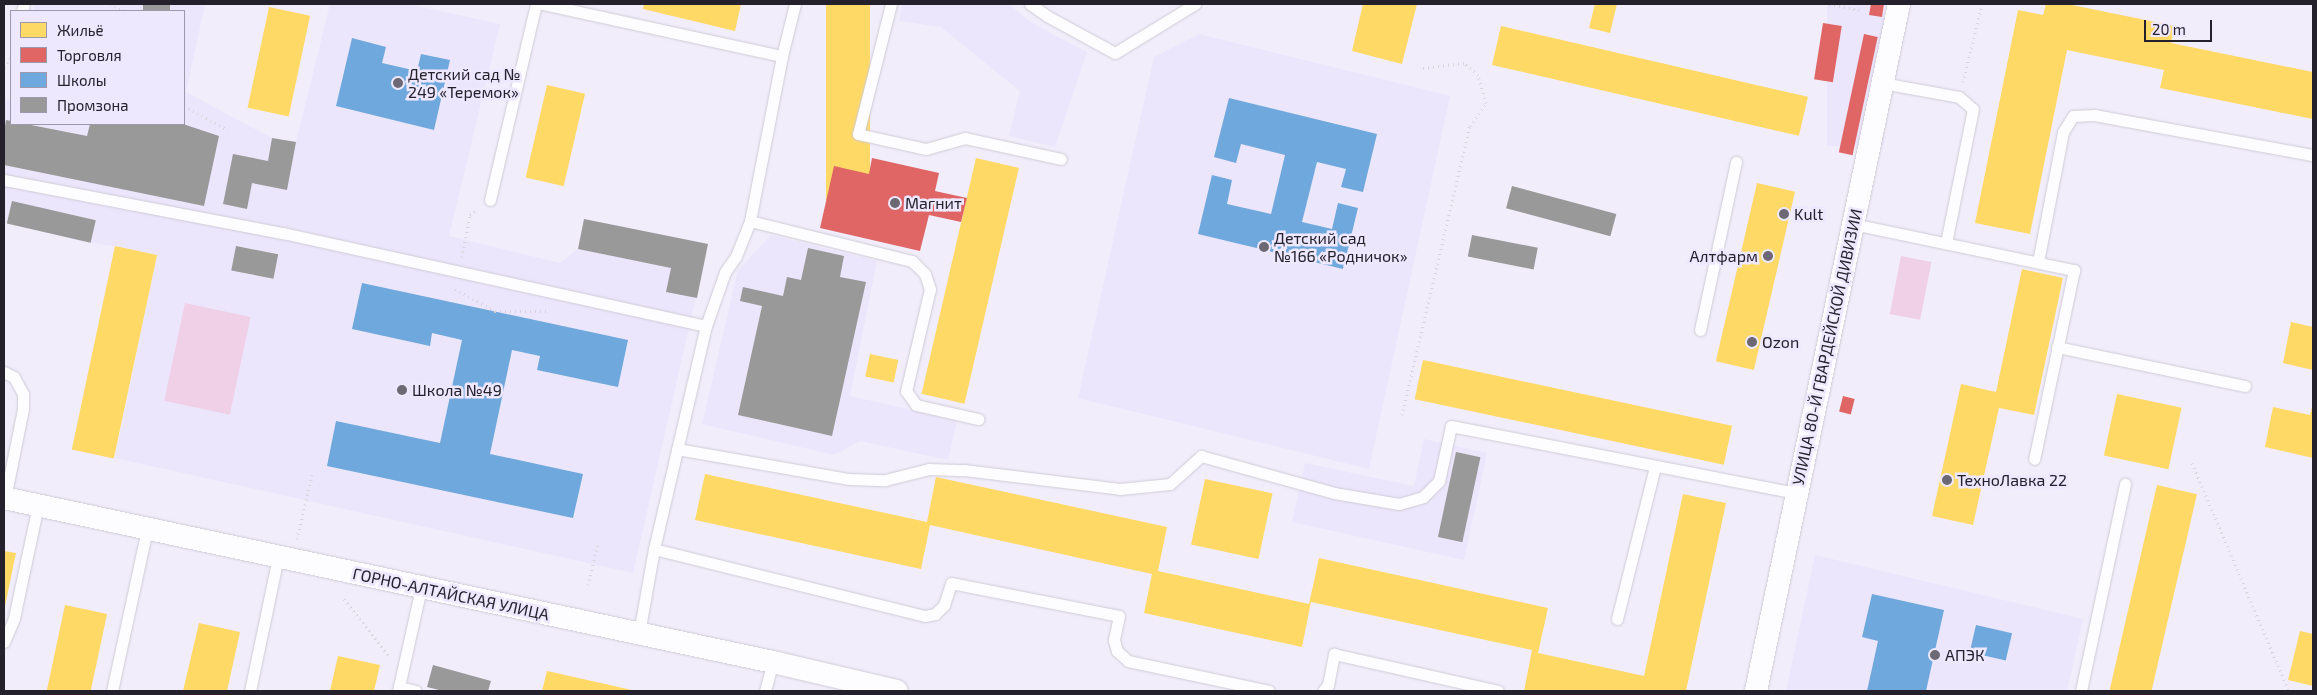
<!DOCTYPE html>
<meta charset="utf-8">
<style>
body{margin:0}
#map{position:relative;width:2317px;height:695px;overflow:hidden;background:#f1edfa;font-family:"Exo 2",sans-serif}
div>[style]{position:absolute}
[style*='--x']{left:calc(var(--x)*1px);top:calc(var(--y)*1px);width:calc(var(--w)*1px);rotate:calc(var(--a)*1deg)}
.built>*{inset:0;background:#ece6fc;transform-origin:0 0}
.green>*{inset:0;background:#efd0e6;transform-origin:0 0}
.homes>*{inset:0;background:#ffd966;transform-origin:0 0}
.shops>*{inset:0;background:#e06666;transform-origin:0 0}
.schools>*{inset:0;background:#6fa8dc;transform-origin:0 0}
.industry>*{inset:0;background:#999;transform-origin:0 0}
.path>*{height:3px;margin-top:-1.5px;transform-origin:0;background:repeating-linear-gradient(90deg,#d7d5da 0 1px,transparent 0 5px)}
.roads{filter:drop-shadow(0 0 1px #cecbd6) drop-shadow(0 0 1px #cecbd6)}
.lane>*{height:11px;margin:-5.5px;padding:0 5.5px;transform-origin:5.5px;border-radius:5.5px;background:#fdfcfe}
.street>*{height:22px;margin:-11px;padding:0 11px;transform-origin:11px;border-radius:11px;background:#fdfcfe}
.dots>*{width:14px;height:14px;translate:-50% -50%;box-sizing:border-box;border:2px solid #eee8ff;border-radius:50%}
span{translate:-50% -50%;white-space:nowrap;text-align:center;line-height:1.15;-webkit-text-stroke:5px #eee8ff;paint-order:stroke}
.poi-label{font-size:16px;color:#24212c}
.left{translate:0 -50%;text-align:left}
.right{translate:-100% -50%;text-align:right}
.street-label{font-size:16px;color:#24212c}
.frame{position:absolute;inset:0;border:5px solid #24212c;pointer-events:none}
.legend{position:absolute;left:10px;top:10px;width:175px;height:115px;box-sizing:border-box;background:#eee8ff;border:1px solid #9d98ab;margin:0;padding:6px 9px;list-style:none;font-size:15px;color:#24212c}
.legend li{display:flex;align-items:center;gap:10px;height:25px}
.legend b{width:25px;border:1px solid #9d98ab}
.scale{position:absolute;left:2144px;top:20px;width:68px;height:22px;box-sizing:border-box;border:2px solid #24212c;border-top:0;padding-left:6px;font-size:15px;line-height:18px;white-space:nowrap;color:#24212c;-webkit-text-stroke:4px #eee8ff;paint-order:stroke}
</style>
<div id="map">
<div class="built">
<div style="clip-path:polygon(evenodd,34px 4px,205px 4px,186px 92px,272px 138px,296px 142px,330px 4px,408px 4px,500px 24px,449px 236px,560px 263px,578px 249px,584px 219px,708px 244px,633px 573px,115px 458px,157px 255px,115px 246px,90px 243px,4px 222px,4px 99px,11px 101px,11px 124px,184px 124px,184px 11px,33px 11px,34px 4px,236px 246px,278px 254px,273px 279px,232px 271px,236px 246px)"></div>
<div style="clip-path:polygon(903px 4px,1009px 4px,1032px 23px,1087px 52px,1055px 147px,1009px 136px,1020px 91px,941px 27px,899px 21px)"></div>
<div style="left:1827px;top:4px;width:57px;height:142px"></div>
<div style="clip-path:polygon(1199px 34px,1450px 96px,1369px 469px,1078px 398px,1154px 57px)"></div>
<div style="clip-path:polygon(771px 235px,877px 261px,850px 396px,957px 420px,948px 460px,860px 441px,834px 455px,702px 424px,738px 270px)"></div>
<div style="clip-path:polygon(1424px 439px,1487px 453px,1464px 560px,1292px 522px,1305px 463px,1414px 486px)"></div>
<div style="clip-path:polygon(1815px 555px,2083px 619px,2067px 691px,1786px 691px)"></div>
</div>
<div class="green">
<div style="left:1901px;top:256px;width:31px;height:59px;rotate:11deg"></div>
<div style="left:185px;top:303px;width:67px;height:100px;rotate:12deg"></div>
</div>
<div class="homes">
<div style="clip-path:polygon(644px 4px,741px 4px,735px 31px,643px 9px)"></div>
<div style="left:826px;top:4px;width:44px;height:200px"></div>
<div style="clip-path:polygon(1363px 4px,1417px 4px,1402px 64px,1352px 51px)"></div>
<div style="clip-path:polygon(1595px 4px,1617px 4px,1610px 33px,1589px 28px)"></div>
<div style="clip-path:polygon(2046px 4px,2067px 4px,2175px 26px,2171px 43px,2313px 72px,2313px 119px,2160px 88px,2164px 70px,2067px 50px,2030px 234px,1975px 223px,2018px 10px,2043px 15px)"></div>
<div style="left:269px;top:7px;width:42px;height:103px;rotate:12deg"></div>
<div style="left:1501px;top:26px;width:315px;height:40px;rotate:13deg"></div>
<div style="left:547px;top:85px;width:39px;height:95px;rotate:13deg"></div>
<div style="left:976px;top:158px;width:44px;height:242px;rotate:13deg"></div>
<div style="left:1757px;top:183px;width:39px;height:183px;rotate:13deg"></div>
<div style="left:115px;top:246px;width:43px;height:208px;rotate:12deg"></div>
<div style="clip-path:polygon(2022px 269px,2063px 278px,2034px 415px,1999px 408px,1973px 525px,1932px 516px,1961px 384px,1996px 392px)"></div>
<div style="clip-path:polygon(2291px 322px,2313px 327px,2313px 370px,2283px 363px)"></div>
<div style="left:870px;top:354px;width:29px;height:23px;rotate:12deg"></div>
<div style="left:1423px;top:360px;width:316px;height:40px;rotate:12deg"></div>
<div style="left:2117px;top:394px;width:66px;height:63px;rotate:12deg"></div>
<div style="clip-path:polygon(2313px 403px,2313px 458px,2265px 447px,2273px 407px,2310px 415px)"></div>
<div style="clip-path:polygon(705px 474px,927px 522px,936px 477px,1167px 527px,1158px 571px,1309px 604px,1319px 558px,1548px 608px,1538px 653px,1644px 676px,1683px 494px,1726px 503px,1686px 691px,1524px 691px,1532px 650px,1311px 602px,1302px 647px,1144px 613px,1152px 574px,930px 525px,921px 569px,695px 520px)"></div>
<div style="left:1205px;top:479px;width:69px;height:67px;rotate:12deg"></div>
<div style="left:2157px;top:485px;width:41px;height:211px;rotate:13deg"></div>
<div style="clip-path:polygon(4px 551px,16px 553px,5px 606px,4px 606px)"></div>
<div style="left:65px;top:605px;width:43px;height:88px;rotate:12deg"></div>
<div style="clip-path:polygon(199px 623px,240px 632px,227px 691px,183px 691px)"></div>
<div style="clip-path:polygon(2300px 631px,2313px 634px,2313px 686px,2288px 680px)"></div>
<div style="clip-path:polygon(338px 656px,380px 665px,374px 691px,330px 691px)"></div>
<div style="clip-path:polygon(547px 671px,632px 690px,632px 691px,542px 691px)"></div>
</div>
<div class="shops">
<div style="clip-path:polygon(1871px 4px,1884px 4px,1882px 17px,1869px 15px)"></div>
<div style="left:1823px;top:23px;width:19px;height:57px;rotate:9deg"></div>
<div style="left:1864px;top:34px;width:14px;height:121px;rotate:12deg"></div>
<div style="clip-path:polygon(872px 158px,939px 173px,935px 191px,967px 198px,961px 222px,929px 215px,920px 251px,820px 228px,834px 166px,869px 174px)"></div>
<div style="left:1843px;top:396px;width:12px;height:16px;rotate:14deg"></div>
</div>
<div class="schools">
<div style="clip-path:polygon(352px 38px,386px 47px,382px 63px,417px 71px,421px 54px,450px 60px,434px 130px,336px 106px)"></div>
<div style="clip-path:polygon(1229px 98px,1377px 134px,1363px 192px,1341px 187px,1346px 169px,1317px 162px,1302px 222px,1332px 229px,1338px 203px,1358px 208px,1343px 269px,1198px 234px,1212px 175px,1232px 180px,1227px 204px,1271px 214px,1285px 155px,1241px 144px,1236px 163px,1214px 157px)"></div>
<div style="clip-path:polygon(362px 283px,628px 340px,618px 387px,537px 370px,540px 356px,512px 350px,490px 454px,583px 474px,573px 518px,327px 466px,336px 421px,440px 443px,462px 340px,432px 333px,430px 346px,352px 329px)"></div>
<div style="clip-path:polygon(1872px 594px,1944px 610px,1926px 691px,1867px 691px,1878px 641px,1862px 637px)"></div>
<div style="left:1976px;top:625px;width:37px;height:28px;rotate:13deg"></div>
</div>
<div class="industry">
<div style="left:143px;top:4px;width:27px;height:7px"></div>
<div style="clip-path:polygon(6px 120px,11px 121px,11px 124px,26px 124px,87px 136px,90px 124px,183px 124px,219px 136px,204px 206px,4px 165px,4px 132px)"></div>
<div style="clip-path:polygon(272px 138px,296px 142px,287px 190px,252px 183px,247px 209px,223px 204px,233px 154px,268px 161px)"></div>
<div style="left:1512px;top:186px;width:108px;height:23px;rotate:15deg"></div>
<div style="left:12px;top:201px;width:86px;height:23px;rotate:13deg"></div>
<div style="clip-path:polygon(584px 219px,708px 244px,697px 298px,666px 292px,671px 268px,578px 249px)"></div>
<div style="left:1472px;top:235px;width:67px;height:22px;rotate:11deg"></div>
<div style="left:236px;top:246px;width:43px;height:25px;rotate:11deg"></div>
<div style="clip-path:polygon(808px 248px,844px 256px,840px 277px,866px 282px,832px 436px,738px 415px,762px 306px,740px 301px,743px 287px,783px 296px,787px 277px,801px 280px)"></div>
<div style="left:1456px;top:452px;width:25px;height:87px;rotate:12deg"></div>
<div style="clip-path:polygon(433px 665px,491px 681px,488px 691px,443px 691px,427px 687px)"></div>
</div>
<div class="path">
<div style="--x:110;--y:4;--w:17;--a:25"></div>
<div style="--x:1829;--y:4;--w:33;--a:11"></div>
<div style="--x:4;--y:67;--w:12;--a:-55"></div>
<div style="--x:1963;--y:82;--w:80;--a:-76.3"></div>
<div style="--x:184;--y:106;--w:50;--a:28.6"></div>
<div style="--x:462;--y:257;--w:43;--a:-79.2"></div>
<div style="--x:470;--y:215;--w:9;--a:-36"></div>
<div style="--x:455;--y:289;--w:46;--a:28.8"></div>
<div style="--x:495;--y:311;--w:55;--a:0"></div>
<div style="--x:1402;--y:415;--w:297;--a:-76.8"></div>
<div style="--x:1470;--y:126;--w:28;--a:-55"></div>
<div style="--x:1486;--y:103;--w:29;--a:-106"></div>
<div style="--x:1478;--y:75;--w:18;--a:-139"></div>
<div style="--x:1464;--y:63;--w:42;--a:173.2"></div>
<div style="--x:2192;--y:463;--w:248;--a:67"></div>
<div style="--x:297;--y:539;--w:70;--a:-76.8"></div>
<div style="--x:588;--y:585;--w:42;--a:-76.3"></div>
<div style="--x:344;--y:599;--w:73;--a:51.7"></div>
</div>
<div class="roads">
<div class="lane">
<div style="--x:543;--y:4;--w:245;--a:12.3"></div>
<div style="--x:891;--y:4;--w:134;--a:104.2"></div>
<div style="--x:858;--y:134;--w:70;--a:12.4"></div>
<div style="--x:926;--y:149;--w:41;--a:-15.8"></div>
<div style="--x:965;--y:138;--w:98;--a:12.3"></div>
<div style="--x:1030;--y:4;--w:21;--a:35"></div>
<div style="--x:1047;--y:16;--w:77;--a:28.6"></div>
<div style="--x:1115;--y:53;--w:94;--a:-31.5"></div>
<div style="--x:22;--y:11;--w:7;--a:-74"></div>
<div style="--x:1882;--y:83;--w:78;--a:10.3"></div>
<div style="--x:1959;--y:97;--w:18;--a:41"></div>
<div style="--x:1973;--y:109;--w:137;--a:101.4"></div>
<div style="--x:4;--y:180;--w:284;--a:10.8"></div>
<div style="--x:283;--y:233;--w:433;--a:12.4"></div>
<div style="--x:490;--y:200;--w:201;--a:-76.8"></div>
<div style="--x:750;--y:221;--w:167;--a:13.9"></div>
<div style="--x:912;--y:261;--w:18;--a:45"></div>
<div style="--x:925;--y:274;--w:16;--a:72"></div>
<div style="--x:930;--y:289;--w:105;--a:103.2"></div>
<div style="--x:906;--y:391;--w:17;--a:54"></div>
<div style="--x:916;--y:405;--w:64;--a:12.7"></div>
<div style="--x:1853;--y:224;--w:226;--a:11.8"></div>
<div style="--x:2074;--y:270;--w:193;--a:101.9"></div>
<div style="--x:2038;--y:262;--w:132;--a:-79.1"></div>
<div style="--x:2063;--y:132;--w:19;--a:-58"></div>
<div style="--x:2073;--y:116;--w:21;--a:-3"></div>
<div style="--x:2094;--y:115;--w:223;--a:10.4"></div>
<div style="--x:1700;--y:330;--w:172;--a:-77.9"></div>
<div style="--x:2057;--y:347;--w:192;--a:11.7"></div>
<div style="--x:4;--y:372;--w:11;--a:27"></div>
<div style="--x:14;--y:377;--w:19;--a:62"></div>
<div style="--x:23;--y:394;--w:15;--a:90"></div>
<div style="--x:23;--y:409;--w:91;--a:101.4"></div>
<div style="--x:677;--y:449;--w:175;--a:9.9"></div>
<div style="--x:849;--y:479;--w:36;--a:2"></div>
<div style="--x:885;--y:480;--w:45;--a:-14"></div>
<div style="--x:929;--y:469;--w:35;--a:2"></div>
<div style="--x:964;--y:470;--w:157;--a:6.9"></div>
<div style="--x:1120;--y:489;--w:50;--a:-5.7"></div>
<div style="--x:1170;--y:484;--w:42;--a:-42.1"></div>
<div style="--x:1201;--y:456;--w:138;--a:15.5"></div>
<div style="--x:1334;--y:493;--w:66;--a:9.6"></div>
<div style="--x:1399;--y:504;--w:25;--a:-16"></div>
<div style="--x:1423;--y:497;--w:23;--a:-45"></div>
<div style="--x:1439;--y:481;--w:56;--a:-77.7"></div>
<div style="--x:1451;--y:426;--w:352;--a:11"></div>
<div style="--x:654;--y:549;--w:279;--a:13.9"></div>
<div style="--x:925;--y:616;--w:10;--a:-11"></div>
<div style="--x:935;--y:614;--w:13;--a:-45"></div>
<div style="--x:944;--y:605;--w:23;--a:-72"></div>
<div style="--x:951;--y:583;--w:171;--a:11.1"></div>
<div style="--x:1119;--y:616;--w:25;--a:102"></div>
<div style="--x:1114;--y:640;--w:11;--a:75"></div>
<div style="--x:1117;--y:651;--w:15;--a:42"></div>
<div style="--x:1128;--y:661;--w:144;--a:12"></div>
<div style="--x:1617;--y:619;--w:157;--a:-76"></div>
<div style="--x:639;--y:633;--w:85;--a:-79.9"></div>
<div style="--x:654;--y:549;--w:229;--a:-76.9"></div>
<div style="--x:706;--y:326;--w:57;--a:-70.6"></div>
<div style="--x:725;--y:272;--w:19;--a:-55"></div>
<div style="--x:736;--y:256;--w:38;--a:-68"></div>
<div style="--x:750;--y:221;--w:168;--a:-79"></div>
<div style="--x:782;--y:56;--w:54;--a:-76"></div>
<div style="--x:4;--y:642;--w:26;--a:-67"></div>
<div style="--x:14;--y:618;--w:116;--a:-78"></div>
<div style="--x:399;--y:687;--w:17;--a:13"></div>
<div style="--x:112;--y:691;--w:166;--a:-77.8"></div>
<div style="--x:250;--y:691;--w:137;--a:-78.2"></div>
<div style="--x:398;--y:691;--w:106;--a:-77.4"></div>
<div style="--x:765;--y:691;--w:30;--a:-75"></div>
<div style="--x:1323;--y:691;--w:8;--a:-50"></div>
<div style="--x:1328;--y:685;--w:32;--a:-79"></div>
<div style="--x:1334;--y:654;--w:168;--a:12.7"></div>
<div style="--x:2081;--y:691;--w:212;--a:-78"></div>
</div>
<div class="street">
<div style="--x:4;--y:498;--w:786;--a:12.04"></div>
<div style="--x:773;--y:662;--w:127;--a:13.2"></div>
<div style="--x:1756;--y:691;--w:702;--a:-78.24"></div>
</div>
</div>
<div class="dots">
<div style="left:398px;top:83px;background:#6c6874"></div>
<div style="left:895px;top:203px;background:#6c6874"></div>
<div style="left:1784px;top:214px;background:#6c6874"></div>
<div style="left:1264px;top:247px;background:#6c6874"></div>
<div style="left:1768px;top:256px;background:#6c6874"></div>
<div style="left:1752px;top:342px;background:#6c6874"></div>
<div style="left:402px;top:390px;background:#6c6874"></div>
<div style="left:1947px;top:480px;background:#6c6874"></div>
<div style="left:1935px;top:655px;background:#6c6874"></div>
</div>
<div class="poi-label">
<span class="left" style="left:408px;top:83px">Детский сад №<br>249 «Теремок»</span>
<span class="left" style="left:905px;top:203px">Магнит</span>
<span class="left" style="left:1794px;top:214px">Kult</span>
<span class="left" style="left:1274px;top:247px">Детский сад<br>№166 «Родничок»</span>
<span class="right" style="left:1758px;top:256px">Алтфарм</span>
<span class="left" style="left:1762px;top:342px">Ozon</span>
<span class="left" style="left:412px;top:390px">Школа №49</span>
<span class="left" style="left:1957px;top:480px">ТехноЛавка 22</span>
<span class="left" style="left:1945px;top:655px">АПЭК</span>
</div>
<div class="street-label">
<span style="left:1827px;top:347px;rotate:-78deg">УЛИЦА 80-Й ГВАРДЕЙСКОЙ ДИВИЗИИ</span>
<span style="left:451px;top:594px;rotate:12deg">ГОРНО-АЛТАЙСКАЯ УЛИЦА</span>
</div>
<div class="frame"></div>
<ul class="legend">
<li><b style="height:14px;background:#ffd966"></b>Жильё</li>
<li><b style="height:14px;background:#e06666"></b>Торговля</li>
<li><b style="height:14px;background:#6fa8dc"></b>Школы</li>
<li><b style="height:14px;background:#999"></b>Промзона</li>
</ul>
<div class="scale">20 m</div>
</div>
